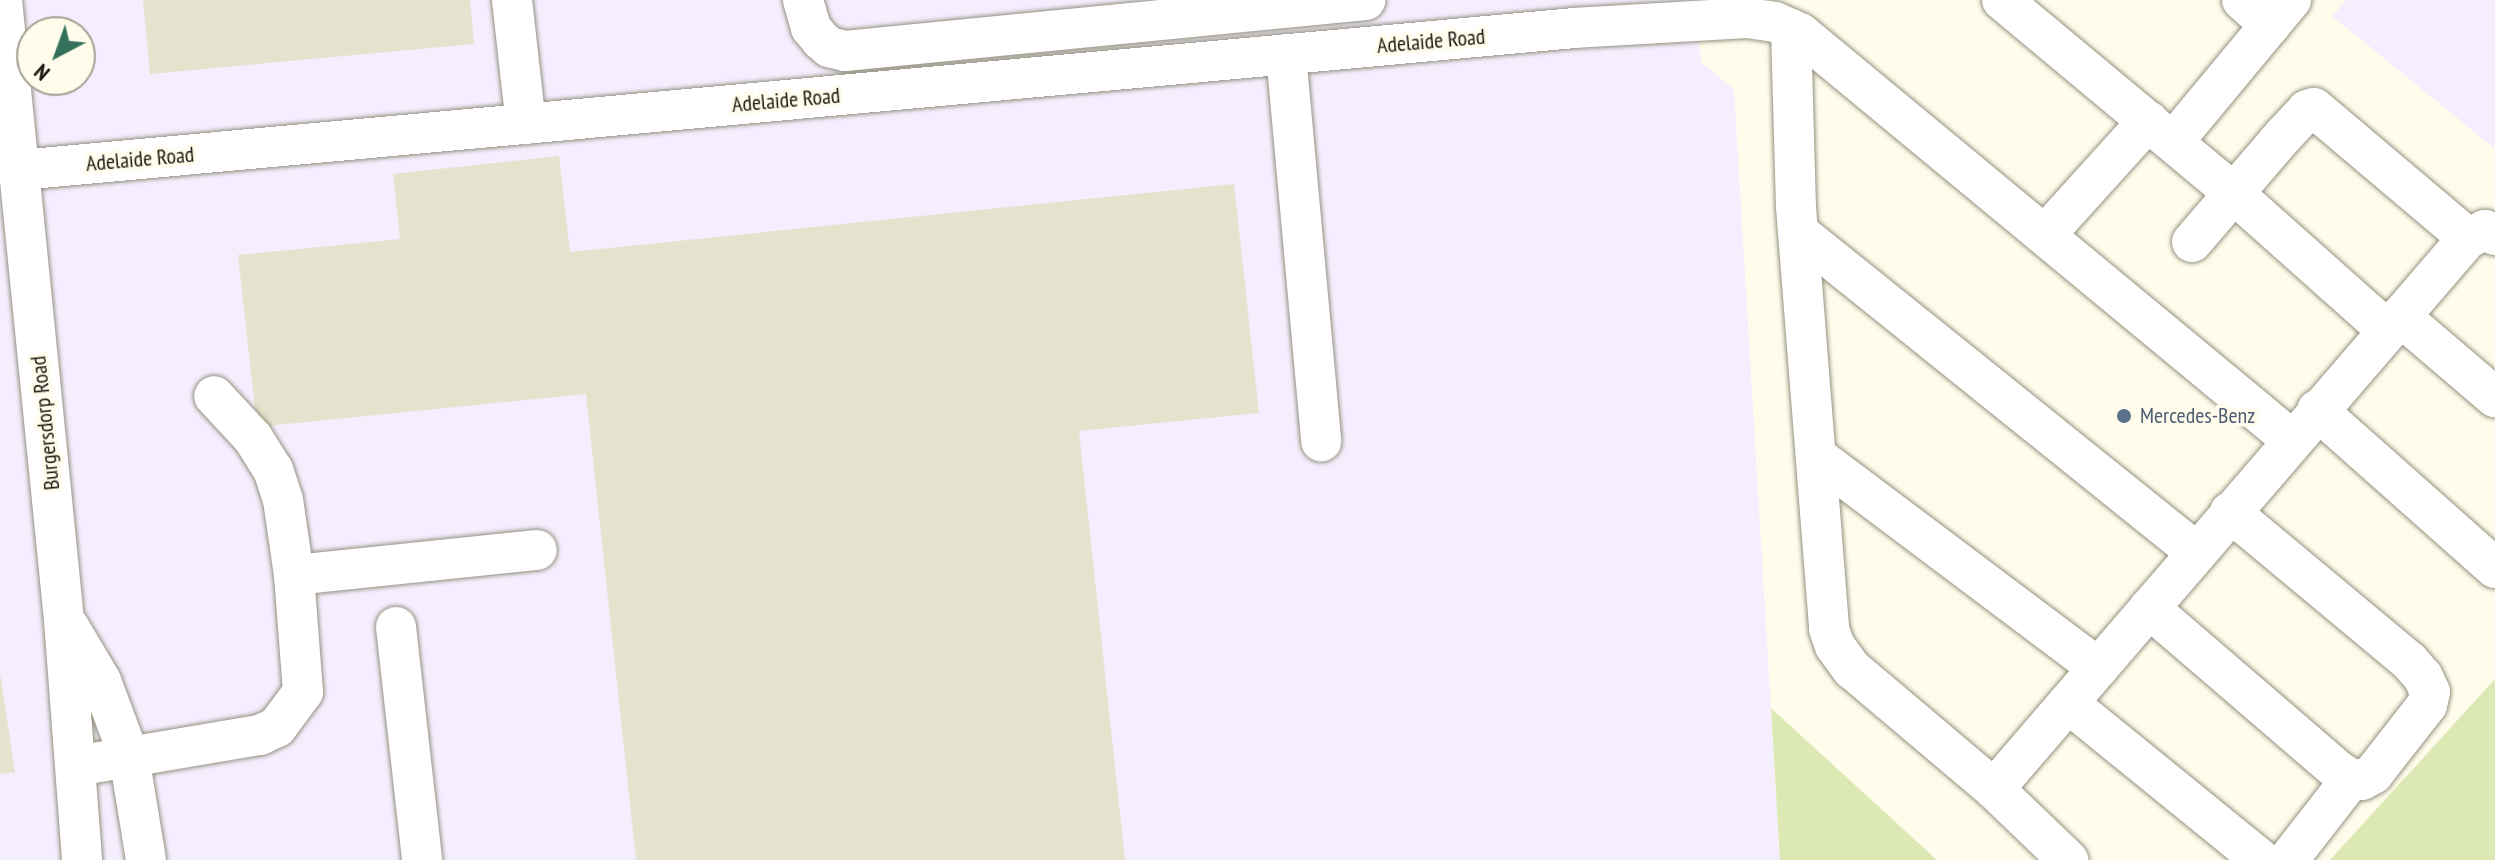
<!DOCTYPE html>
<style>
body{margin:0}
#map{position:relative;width:2495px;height:860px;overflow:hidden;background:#fffcec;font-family:"PT Sans Narrow",sans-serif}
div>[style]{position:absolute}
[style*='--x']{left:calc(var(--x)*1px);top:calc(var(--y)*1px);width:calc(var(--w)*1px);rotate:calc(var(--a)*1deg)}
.commercial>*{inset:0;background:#f5eeff}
.green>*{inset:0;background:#dde9b5}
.building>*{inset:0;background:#e5e2ce}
.roads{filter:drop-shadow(0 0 2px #95917f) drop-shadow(0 0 2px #95917f)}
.minor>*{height:40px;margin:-20px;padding:0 20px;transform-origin:20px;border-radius:20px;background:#fff}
.dots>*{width:22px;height:22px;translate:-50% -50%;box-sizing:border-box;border:4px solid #fffcec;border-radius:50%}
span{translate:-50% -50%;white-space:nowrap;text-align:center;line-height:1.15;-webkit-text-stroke:7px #fffcec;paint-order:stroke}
.street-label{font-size:22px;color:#1b1912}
.service-label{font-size:22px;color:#4e5e75}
.left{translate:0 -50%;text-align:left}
.north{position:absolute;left:16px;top:16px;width:80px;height:80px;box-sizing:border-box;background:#fffcec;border:2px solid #a4a195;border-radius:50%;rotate:221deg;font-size:22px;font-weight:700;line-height:32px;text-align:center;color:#1b1912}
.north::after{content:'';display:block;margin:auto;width:28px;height:36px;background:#34715d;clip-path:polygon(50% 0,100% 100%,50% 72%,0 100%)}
</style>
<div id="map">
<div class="commercial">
<div style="clip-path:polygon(evenodd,0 0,1694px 0,1701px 62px,1734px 90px,1780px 860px,0 860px,0 0,32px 32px,80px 32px,80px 80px,32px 80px,32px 32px)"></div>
<div style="clip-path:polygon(2346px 0,2495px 0,2495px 149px,2332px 16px)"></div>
</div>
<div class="green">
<div style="clip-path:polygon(2495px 679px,2495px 860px,2330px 860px)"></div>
<div style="clip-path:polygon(1771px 708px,1937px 860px,1780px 860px)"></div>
</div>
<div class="building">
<div style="clip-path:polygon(143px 0,470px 0,474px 44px,150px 74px)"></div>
<div style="clip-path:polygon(559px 156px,570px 252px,1234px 184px,1259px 413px,1079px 431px,1125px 860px,636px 860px,586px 394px,257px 427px,238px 255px,400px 239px,393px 174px)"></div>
<div style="clip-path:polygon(0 673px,15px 772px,0 774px)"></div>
</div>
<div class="roads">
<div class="minor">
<div style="--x:2;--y:0;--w:623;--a:84.29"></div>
<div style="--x:64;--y:620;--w:241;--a:85.7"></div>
<div style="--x:512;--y:0;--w:125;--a:83.6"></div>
<div style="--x:803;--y:0;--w:29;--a:74"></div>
<div style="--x:811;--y:28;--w:16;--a:50"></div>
<div style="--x:821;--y:40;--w:11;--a:41"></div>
<div style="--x:829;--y:47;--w:16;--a:14"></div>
<div style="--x:845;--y:51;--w:523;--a:-5.59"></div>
<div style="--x:2002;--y:0;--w:286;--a:39.8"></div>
<div style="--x:2222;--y:183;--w:222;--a:41.7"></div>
<div style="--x:2242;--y:0;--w:38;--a:42"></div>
<div style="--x:1791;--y:29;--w:178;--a:88.4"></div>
<div style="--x:1796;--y:207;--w:423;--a:85.5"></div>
<div style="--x:1829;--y:629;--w:18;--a:71"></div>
<div style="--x:1835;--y:646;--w:29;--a:54"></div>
<div style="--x:1852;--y:669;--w:186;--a:40.2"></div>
<div style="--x:1994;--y:789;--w:103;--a:43.8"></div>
<div style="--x:1286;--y:54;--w:389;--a:84.8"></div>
<div style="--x:2173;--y:142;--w:185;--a:-50.3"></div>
<div style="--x:0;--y:162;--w:22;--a:22"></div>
<div style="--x:20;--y:170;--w:1559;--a:-5.22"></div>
<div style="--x:1573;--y:28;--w:174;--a:-3.3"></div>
<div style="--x:1747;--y:18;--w:28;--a:8"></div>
<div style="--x:1775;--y:22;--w:27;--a:24"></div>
<div style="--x:1800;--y:33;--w:639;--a:39.6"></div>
<div style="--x:1798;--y:232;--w:511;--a:38.8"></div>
<div style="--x:2045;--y:235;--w:154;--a:-47.9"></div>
<div style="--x:2192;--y:242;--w:140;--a:-49.4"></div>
<div style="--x:2283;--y:136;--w:35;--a:-47"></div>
<div style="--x:2307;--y:110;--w:7;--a:-16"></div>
<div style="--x:2314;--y:108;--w:202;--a:40.2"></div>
<div style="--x:2400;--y:316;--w:125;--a:40.5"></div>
<div style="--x:2317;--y:410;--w:238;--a:41.6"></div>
<div style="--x:1816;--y:456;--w:353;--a:36.9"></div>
<div style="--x:294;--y:575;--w:244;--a:-5.9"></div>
<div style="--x:2149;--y:608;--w:252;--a:40.7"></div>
<div style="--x:2340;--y:772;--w:13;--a:32"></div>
<div style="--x:2351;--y:779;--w:11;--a:5"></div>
<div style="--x:2362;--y:780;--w:13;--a:-29"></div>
<div style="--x:2373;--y:774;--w:88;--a:-52"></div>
<div style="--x:2427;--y:705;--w:13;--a:-77"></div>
<div style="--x:2430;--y:692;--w:17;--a:-115"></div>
<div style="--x:2423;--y:677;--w:21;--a:-131"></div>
<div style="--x:2409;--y:661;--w:233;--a:-140.2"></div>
<div style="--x:69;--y:627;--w:63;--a:59.3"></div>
<div style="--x:101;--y:681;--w:80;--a:69.5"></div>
<div style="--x:129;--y:756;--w:105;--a:80.7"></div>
<div style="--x:396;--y:627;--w:234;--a:83.6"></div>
<div style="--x:2068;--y:703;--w:249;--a:39.1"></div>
<div style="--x:76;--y:766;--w:187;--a:-9.6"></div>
<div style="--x:260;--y:735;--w:19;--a:-25"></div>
<div style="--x:277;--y:727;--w:44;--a:-53.4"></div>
<div style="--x:303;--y:692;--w:117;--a:-94.4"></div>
<div style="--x:294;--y:575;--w:76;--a:-98.3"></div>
<div style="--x:283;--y:500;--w:32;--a:-108"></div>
<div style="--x:273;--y:470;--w:38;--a:-122"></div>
<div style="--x:253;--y:438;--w:57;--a:-132.9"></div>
<div style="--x:1994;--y:789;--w:727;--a:-49.3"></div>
<div style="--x:2468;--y:238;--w:19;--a:-25"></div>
<div style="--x:2485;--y:230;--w:11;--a:27"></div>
<div style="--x:2288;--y:860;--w:103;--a:-52.1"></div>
</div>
</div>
<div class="dots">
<div style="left:2124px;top:416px;background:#5c6f8a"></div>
</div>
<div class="street-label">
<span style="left:1431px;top:41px;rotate:-5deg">Adelaide Road</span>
<span style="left:786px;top:100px;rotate:-5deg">Adelaide Road</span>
<span style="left:140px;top:159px;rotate:-5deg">Adelaide Road</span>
<span style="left:45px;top:423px;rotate:-96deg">Burgersdorp Road</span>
</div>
<div class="service-label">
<span class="left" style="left:2140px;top:416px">Mercedes-Benz</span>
</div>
<div class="north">N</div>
</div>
